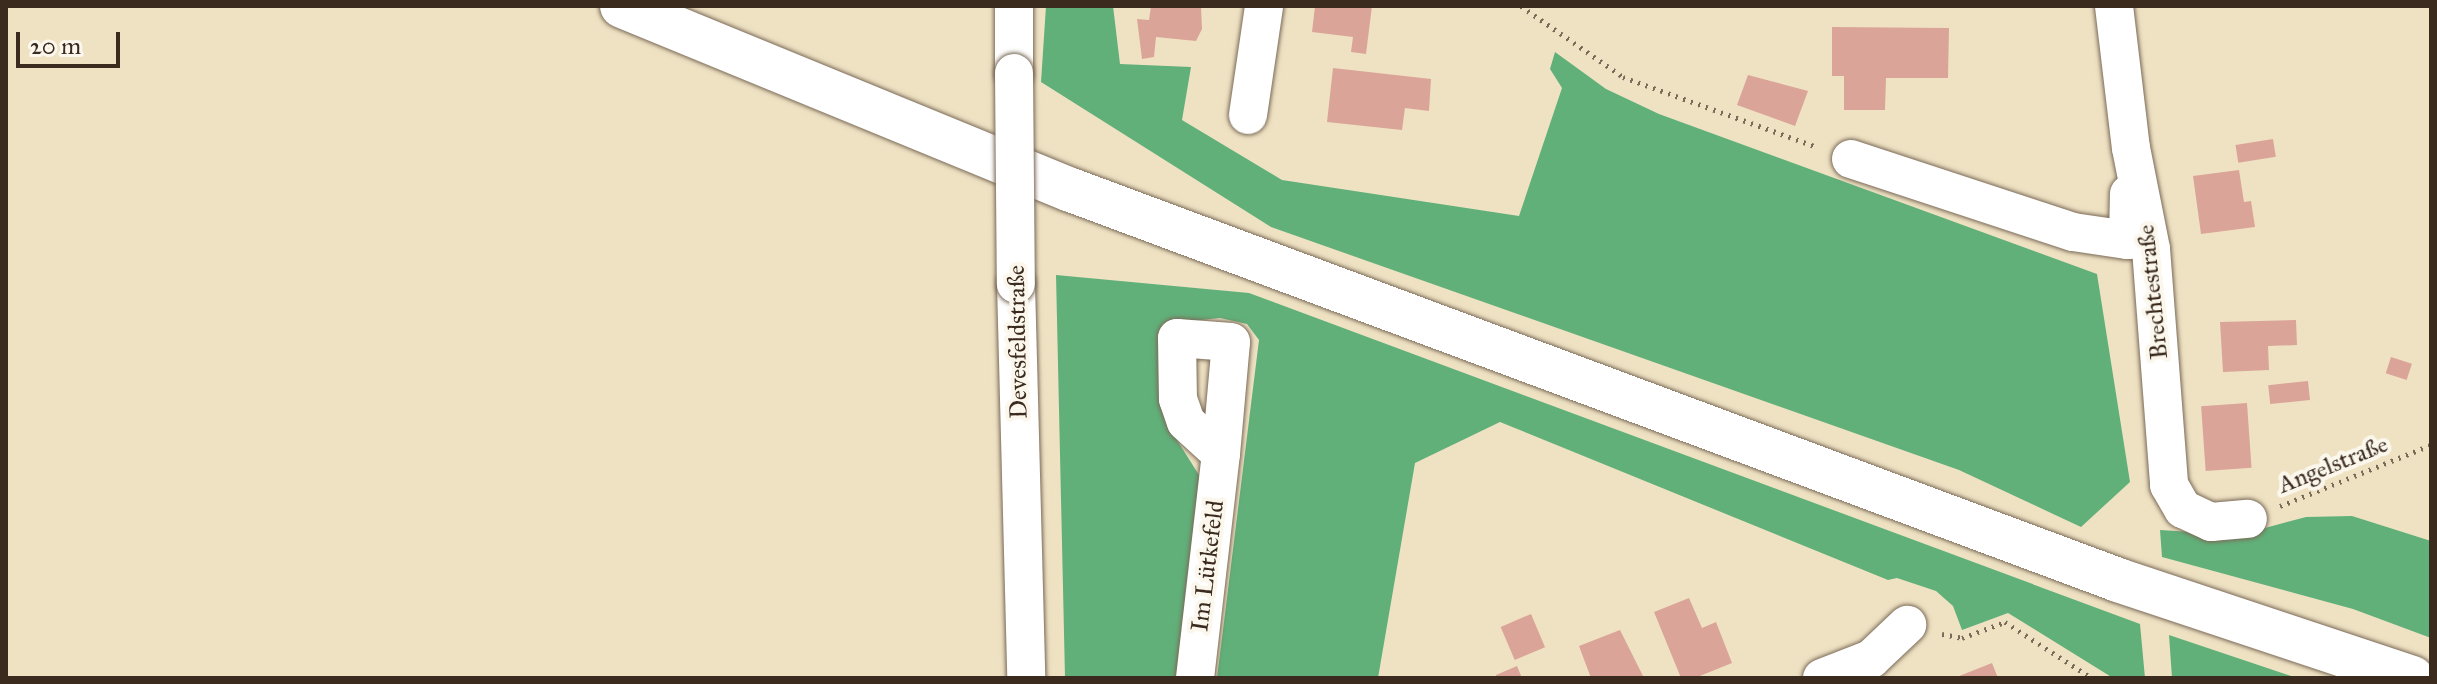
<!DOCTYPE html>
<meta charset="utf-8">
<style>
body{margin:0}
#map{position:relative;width:2437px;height:684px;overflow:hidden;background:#efe2c3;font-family:"IM FELL Great Primer",serif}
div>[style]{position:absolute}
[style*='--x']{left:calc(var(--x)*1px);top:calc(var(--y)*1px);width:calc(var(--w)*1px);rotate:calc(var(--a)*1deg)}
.forest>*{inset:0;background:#61b07a}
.building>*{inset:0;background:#dba498;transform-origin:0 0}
.path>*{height:5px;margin-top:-2.5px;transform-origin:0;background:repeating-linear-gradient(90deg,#7a6a58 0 2px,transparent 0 8px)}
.roads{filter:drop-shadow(0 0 2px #7a6a58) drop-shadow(0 0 2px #7a6a58)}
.minor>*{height:38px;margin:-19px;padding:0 19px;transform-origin:19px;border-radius:19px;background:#fff}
.highway>*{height:44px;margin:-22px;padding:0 22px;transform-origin:22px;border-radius:22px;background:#fff}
.bridges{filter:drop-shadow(0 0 2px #7a6a58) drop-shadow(0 0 2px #7a6a58)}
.minor-bridge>*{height:38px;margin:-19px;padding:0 19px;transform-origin:19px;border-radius:19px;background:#fff}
span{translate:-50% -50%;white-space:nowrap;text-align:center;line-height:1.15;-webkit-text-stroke:8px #fbf7ec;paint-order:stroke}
.street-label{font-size:24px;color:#3b2a1e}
.frame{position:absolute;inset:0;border:8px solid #3b2a1e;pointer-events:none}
.scale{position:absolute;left:16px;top:32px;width:104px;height:36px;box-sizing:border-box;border:4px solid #3b2a1e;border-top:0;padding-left:10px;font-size:24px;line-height:28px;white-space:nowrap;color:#3b2a1e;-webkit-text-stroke:6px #fbf7ec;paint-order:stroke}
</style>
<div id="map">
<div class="forest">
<div style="clip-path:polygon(1046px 6px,1113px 6px,1120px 64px,1191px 67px,1182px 120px,1282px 180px,1519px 216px,1562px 88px,1550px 69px,1555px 52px,1606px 89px,1659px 114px,2097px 274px,2130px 482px,2081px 527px,1959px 470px,1271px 227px,1041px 82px)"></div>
<div style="clip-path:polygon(1056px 275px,1249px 293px,2140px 624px,2145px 678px,2113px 678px,2008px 613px,1962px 630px,1953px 606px,1936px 591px,1897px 578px,1888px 580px,1500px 422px,1415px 463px,1378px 678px,1217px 678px,1259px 340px,1247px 324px,1220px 318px,1163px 324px,1159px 393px,1170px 429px,1204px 483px,1177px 678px,1065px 678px)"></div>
<div style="clip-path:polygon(2352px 516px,2431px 541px,2431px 638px,2353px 609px,2162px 557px,2160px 530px,2239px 535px,2306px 517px)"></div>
<div style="clip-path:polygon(2169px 635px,2297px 678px,2172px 678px)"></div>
</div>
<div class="building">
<div style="clip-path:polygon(1151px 6px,1201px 6px,1202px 29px,1196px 41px,1156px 37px,1154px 57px,1142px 59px,1137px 19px,1149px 20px)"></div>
<div style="clip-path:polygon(1315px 6px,1372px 6px,1366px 54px,1351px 52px,1353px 37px,1312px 32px)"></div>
<div style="clip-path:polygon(1832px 27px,1949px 28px,1948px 78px,1886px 78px,1885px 110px,1844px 110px,1844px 76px,1832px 76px)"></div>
<div style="clip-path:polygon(1333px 68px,1431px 79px,1429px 111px,1405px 108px,1402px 130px,1327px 122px)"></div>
<div style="clip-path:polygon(1748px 75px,1808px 91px,1795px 126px,1737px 105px)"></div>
<div style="left:2273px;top:139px;width:18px;height:38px;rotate:81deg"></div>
<div style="clip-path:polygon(2239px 170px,2244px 202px,2251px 201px,2255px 227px,2201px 234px,2193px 176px)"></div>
<div style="clip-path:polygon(2296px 320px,2297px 345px,2268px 346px,2269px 370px,2223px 372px,2220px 322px)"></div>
<div style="left:2391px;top:357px;width:22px;height:17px;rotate:18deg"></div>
<div style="left:2308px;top:381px;width:19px;height:40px;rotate:84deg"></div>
<div style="left:2247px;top:403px;width:65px;height:46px;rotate:86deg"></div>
<div style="clip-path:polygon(1689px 598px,1702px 628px,1716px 622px,1732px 663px,1695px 678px,1681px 678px,1654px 612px)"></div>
<div style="left:1531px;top:614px;width:36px;height:33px;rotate:67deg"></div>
<div style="clip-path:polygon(1620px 630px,1644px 678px,1591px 678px,1579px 646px)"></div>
<div style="clip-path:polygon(1992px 663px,1998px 678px,1954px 678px)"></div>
<div style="clip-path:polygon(1517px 666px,1522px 678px,1497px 678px,1496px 675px)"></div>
</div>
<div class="path">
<div style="--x:1521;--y:6;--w:124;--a:34.8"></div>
<div style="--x:1623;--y:77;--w:206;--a:19.8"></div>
<div style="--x:2280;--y:506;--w:163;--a:-22"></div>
<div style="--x:1942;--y:634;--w:20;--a:11"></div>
<div style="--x:1962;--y:638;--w:46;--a:-20.4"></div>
<div style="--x:2005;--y:622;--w:103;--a:32.8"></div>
</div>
<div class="roads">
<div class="minor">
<div style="--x:1014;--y:6;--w:67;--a:90"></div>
<div style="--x:2114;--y:6;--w:143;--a:83.2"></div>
<div style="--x:2131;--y:148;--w:103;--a:78.8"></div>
<div style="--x:2151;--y:249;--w:237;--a:85.6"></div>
<div style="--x:2169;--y:485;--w:28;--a:60"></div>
<div style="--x:2183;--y:509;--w:31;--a:25"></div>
<div style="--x:2211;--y:522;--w:37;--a:-5"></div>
<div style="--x:1248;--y:115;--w:110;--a:-81.6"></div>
<div style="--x:1851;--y:159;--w:234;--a:18.2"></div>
<div style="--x:2073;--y:232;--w:56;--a:8.3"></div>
<div style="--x:2128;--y:240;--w:46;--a:-88.8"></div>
<div style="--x:1016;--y:284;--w:394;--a:88.5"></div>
<div style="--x:1195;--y:678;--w:226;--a:-83.4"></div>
<div style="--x:1221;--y:454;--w:112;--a:-84.9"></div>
<div style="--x:1231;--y:342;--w:54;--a:-175.8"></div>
<div style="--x:1177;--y:338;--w:61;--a:89.1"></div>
<div style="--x:1178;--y:399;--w:24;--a:71"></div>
<div style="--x:1186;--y:422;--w:47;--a:42.4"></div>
<div style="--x:1822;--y:678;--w:53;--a:-21.2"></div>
<div style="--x:1871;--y:659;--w:50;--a:-43.4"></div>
</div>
<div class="highway">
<div style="--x:622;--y:6;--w:485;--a:22.3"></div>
<div style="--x:1071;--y:190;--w:1117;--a:20.43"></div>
<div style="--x:2118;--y:580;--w:310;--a:18.4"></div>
</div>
</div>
<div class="bridges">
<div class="minor-bridge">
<div style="--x:1014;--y:73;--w:211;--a:89.5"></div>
</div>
</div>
<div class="street-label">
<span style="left:2153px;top:292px;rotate:-96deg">Brechtestraße</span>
<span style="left:1018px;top:342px;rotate:-91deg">Devesfeldstraße</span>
<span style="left:2333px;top:465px;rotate:-22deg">Angelstraße</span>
<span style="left:1208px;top:566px;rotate:-83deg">Im Lütkefeld</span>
</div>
<div class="frame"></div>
<div class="scale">20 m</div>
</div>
